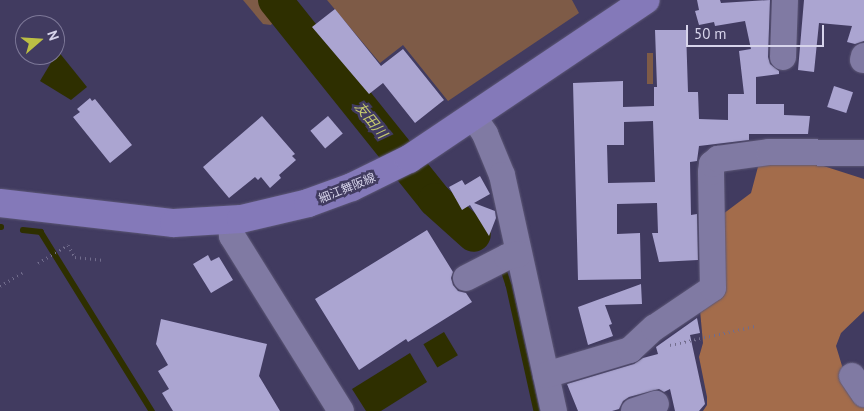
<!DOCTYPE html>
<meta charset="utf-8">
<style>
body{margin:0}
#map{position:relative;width:864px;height:411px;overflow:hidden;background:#413b60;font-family:"PT Sans","Noto Sans JP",sans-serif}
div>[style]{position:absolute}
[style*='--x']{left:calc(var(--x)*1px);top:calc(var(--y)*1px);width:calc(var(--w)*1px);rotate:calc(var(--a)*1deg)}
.green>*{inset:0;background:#7e5b47;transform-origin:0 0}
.forest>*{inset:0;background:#a36c4b}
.water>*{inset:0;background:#2e2f00;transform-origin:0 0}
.stream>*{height:5.5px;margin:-2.75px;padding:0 2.75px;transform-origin:2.75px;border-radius:2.75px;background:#2e2f00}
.river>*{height:34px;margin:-17px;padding:0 17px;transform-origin:17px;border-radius:17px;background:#2e2f00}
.building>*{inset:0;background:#aba5d1;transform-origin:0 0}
.path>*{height:3px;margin-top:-1.5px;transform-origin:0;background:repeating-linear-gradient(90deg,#716c8c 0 1px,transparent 0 5px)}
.roads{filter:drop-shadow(0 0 1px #5c5776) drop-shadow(0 0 1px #5c5776)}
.minor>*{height:26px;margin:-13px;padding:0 13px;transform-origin:13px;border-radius:13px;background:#807aa3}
.major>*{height:28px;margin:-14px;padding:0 14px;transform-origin:14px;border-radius:14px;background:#8479b9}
span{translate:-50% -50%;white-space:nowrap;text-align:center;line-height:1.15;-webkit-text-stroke:5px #413b60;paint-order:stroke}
.street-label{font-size:12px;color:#d7d4eb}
.water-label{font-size:14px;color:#c5c96e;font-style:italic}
.north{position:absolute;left:15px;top:15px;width:50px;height:50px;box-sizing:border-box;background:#413b60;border:1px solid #7d7898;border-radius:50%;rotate:71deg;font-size:14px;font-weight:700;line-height:20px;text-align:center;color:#d7d4eb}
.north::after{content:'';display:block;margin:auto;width:18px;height:22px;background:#bcbf44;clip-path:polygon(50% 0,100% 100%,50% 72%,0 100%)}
.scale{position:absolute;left:686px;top:25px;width:138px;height:22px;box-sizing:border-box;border:2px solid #d7d4eb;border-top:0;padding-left:6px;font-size:15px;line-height:18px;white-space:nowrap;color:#d7d4eb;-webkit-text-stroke:4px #413b60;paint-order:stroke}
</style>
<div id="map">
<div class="green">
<div style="clip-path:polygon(243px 0,259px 0,272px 16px,274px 21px,271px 25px,263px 24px)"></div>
<div style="clip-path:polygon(327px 0,572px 0,579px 13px,448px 101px,403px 45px,380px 63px)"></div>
<div style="left:647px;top:53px;width:6px;height:31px"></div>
</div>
<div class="forest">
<div style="clip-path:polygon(811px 162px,864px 179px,864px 311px,841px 333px,836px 346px,846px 379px,864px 407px,864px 411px,703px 411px,707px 405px,707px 397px,699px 357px,703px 343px,700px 310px,723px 214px,751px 193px,759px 163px)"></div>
</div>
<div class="water">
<div style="clip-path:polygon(58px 51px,87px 87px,71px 100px,40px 81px)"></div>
<div style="left:444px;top:332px;width:27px;height:24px;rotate:59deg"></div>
<div style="clip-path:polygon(410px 353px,427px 382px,381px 411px,366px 411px,352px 389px)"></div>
</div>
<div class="stream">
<div style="--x:0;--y:227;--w:1;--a:0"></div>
<div style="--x:23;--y:230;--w:18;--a:6"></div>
<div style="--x:41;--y:232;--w:211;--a:58.2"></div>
<div style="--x:503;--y:267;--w:19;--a:72"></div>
<div style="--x:509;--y:285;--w:129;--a:77.5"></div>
</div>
<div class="river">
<div style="--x:275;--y:0;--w:256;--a:51.3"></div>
<div style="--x:435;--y:200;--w:52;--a:41.9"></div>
</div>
<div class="building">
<div style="clip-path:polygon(evenodd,697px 0,720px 0,721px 3px,770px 0,768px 57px,770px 64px,779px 71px,779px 74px,756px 77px,756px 104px,784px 104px,784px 115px,810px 116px,808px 134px,749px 134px,749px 140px,699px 146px,697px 161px,690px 162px,691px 215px,697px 214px,698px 260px,659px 262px,652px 233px,658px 233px,657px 203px,617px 204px,617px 234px,640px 233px,641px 279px,578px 280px,573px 83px,623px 81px,623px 107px,654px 106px,654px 87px,657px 87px,655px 30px,686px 30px,688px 92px,698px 92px,699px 119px,728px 120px,728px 94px,744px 94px,739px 51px,751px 49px,745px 21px,715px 26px,714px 22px,699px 25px,695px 11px,699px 10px,697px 0,653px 121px,655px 182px,608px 183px,607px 145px,624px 145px,624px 122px,653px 121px)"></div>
<div style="clip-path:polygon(804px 0,864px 0,864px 41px,855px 44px,847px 42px,852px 26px,819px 23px,814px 72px,798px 70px)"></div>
<div style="clip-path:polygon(335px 9px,381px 66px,403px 49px,444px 100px,415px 123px,383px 83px,369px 94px,312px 27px)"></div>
<div style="left:834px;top:86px;width:20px;height:22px;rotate:18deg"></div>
<div style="clip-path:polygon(90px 98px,92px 101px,95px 99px,132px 145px,110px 163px,73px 117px,80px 112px,77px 109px)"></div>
<div style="clip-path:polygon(262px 116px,295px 154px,292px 156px,296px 160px,279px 175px,281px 178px,270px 188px,261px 177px,258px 180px,255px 177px,229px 198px,203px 167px)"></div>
<div style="left:328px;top:116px;width:23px;height:23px;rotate:50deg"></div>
<div style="clip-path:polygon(480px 176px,490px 194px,474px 203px,495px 211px,496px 218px,489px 236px,470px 205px,462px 210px,449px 187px,462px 180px,465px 185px)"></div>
<div style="clip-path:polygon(427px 230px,453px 272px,451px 278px,453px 285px,458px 291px,466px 293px,472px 302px,408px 342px,406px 339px,359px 370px,315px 299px)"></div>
<div style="clip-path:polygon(208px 255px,211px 261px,219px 257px,233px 280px,211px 293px,193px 264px)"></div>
<div style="clip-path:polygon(641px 284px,642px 304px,605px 305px,612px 324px,609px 325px,613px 336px,588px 345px,578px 307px)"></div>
<div style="clip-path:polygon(697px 318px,700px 333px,690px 335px,705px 404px,699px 411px,675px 411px,670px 389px,664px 392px,659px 389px,629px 397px,623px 401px,619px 409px,612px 411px,578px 411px,567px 384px,634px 364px,643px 358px,658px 354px,656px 347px)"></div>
<div style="clip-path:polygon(161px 319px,267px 344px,259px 376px,280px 411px,173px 411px,162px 393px,169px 389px,158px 371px,168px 365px,156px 344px)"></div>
</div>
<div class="path">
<div style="--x:38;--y:263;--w:35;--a:-31"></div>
<div style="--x:68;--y:245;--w:14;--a:60"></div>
<div style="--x:75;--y:257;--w:29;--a:6"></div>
<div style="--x:0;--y:286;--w:26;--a:-31"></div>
<div style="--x:670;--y:345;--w:87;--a:-12.6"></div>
</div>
<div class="roads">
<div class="minor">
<div style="--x:783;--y:57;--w:57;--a:-88"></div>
<div style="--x:863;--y:60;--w:4;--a:-76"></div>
<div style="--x:473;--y:116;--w:22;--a:56"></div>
<div style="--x:485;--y:134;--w:44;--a:67.5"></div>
<div style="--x:502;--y:175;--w:242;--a:77.6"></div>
<div style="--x:230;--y:221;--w:15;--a:82"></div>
<div style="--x:232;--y:236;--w:206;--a:58.1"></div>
<div style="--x:466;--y:278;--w:46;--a:-27.1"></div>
<div style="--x:507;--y:257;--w:12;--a:-14"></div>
<div style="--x:546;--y:375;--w:88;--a:-16.6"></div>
<div style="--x:630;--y:350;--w:33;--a:-43"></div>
<div style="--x:654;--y:328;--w:71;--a:-34.1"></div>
<div style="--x:713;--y:288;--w:116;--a:-91"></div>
<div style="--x:711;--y:172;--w:8;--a:-83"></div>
<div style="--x:712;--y:164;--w:8;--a:-40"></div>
<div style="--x:718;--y:159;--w:51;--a:-7.8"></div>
<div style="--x:769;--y:152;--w:95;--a:0.6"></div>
<div style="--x:852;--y:376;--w:22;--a:56"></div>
<div style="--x:634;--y:411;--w:23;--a:-18"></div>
</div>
<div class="major">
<div style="--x:0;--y:203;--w:175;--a:6.6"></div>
<div style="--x:174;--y:223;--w:67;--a:-3.4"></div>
<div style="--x:241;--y:219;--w:69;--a:-13.4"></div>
<div style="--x:308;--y:203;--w:47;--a:-20"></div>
<div style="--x:352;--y:187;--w:64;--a:-26.2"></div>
<div style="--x:409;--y:159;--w:285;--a:-33.9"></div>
</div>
</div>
<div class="street-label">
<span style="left:347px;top:188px;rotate:-22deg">細江舞阪線</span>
</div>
<div class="water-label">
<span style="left:371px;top:120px;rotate:51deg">友田川</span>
</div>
<div class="north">N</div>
<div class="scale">50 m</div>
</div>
